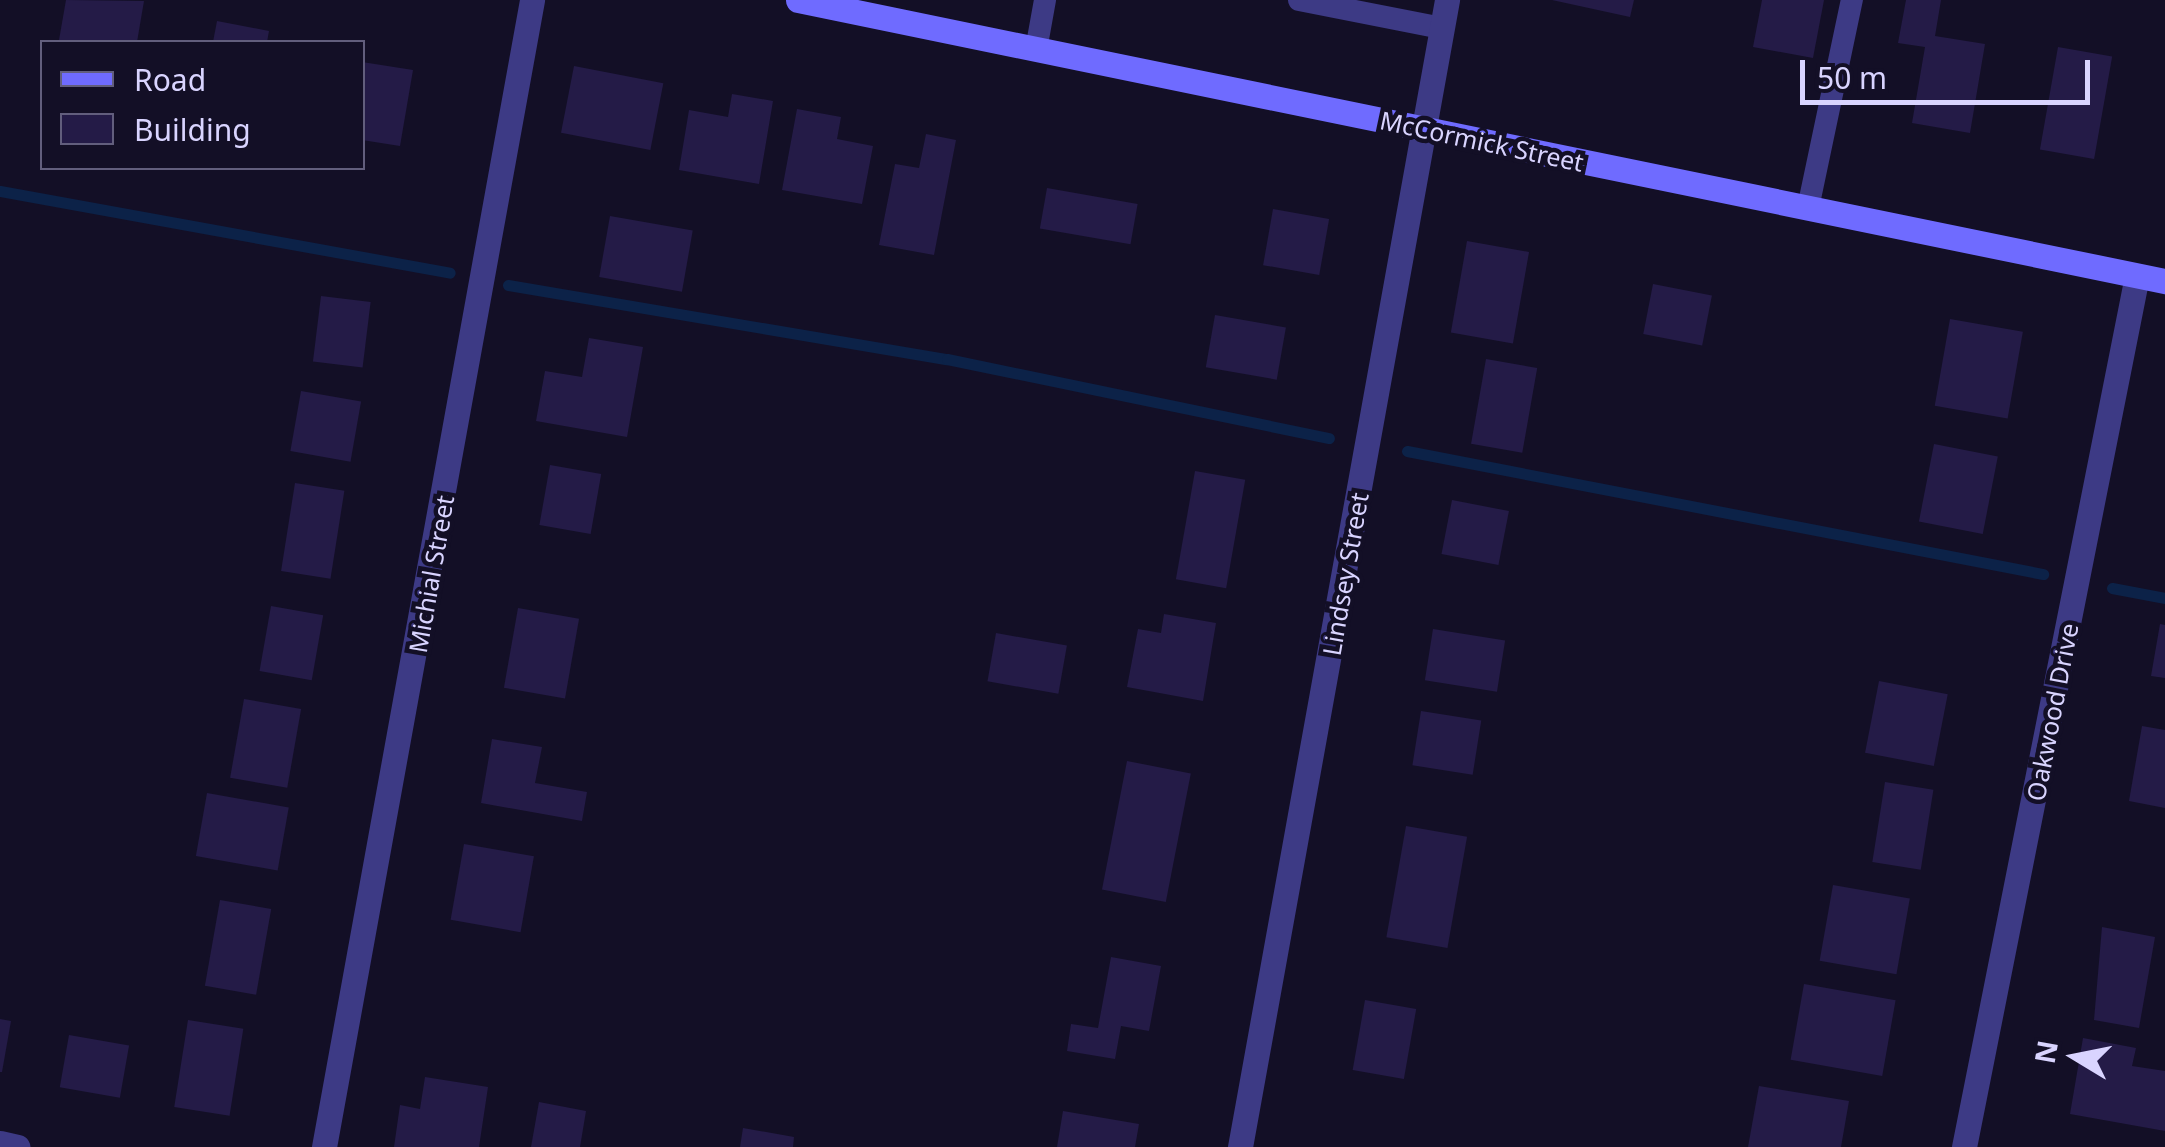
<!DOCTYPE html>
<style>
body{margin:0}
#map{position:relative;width:2165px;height:1147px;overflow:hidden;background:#130f26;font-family:"Noto Sans",sans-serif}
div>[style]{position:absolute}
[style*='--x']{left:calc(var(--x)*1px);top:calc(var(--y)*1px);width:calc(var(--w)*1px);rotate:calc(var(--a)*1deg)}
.stream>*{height:11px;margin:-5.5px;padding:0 5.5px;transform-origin:5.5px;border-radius:5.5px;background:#0c2248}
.building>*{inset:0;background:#241b47;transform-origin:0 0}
.lane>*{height:22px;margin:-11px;padding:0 11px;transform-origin:11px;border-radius:11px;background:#3d3a85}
.street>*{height:25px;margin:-12.5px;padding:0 12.5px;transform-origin:12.5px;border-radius:12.5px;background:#3d3a85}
.secondary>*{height:25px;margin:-12.5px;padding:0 12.5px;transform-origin:12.5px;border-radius:12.5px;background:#6f6bff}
span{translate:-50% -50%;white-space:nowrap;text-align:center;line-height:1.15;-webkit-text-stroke:9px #130f26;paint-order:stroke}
.street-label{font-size:25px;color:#d9d4ff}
.legend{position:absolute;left:40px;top:40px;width:325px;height:130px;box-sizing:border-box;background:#130f26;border:2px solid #625e7d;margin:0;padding:12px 18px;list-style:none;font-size:30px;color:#d9d4ff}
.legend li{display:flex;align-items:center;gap:20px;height:50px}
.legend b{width:50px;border:2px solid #625e7d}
.north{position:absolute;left:2025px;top:1007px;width:100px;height:100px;-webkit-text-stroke:8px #130f26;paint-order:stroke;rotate:280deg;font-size:28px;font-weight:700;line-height:40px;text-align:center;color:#d9d4ff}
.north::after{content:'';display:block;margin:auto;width:35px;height:45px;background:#d9d4ff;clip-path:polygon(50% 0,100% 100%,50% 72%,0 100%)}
.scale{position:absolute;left:1800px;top:60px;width:290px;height:45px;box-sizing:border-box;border:5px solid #d9d4ff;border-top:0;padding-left:12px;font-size:30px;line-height:35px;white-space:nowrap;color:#d9d4ff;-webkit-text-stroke:8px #130f26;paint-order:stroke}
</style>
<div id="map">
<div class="stream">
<div style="--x:0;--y:191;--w:457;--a:10.3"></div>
<div style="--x:508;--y:285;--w:445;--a:9.6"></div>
<div style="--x:947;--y:359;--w:390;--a:11.7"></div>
<div style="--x:1407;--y:451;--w:648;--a:10.95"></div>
<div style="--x:2112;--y:588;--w:54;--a:10.7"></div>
</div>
<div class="building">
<div style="clip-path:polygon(66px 0,144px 1px,137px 42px,59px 40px)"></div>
<div style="clip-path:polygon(1552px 0,1634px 0,1630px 17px)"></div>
<div style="clip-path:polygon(1762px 0,1824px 0,1813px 58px,1753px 47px)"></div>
<div style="clip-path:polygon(1906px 0,1941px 0,1935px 36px,1985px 44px,1970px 133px,1912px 123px,1925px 47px,1898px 43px)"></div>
<div style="clip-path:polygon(217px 21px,269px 31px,267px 42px,213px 42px)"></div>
<div style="left:2058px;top:47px;width:55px;height:104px;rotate:10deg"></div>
<div style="clip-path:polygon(362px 62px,413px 70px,400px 146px,362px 140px)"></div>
<div style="left:574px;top:66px;width:91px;height:68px;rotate:11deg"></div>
<div style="clip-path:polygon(732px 94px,773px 101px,759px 184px,679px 170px,689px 110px,728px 117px)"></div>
<div style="clip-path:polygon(797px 109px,841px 117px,837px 139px,873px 146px,862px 204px,782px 190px)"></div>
<div style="clip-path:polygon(926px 134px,956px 140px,934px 255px,879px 245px,895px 164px,919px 168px)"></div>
<div style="left:1047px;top:188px;width:92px;height:41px;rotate:10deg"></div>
<div style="left:1273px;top:209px;width:57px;height:57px;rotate:10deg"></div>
<div style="left:610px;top:216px;width:84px;height:62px;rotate:10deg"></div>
<div style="left:1467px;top:241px;width:63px;height:93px;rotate:10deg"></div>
<div style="left:1653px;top:284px;width:60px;height:51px;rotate:11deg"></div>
<div style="left:321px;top:296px;width:50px;height:66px;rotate:7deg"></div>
<div style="left:1215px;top:315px;width:72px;height:53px;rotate:10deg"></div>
<div style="left:1950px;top:319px;width:74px;height:88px;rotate:10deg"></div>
<div style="clip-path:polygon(589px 338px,643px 347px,627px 437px,536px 421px,545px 371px,582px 377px)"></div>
<div style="left:1486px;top:359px;width:52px;height:86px;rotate:10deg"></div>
<div style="left:301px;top:391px;width:61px;height:61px;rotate:10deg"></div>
<div style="left:1934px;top:444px;width:65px;height:79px;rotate:11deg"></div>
<div style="left:550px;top:465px;width:52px;height:61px;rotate:10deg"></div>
<div style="left:1195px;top:471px;width:51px;height:110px;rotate:10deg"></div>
<div style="left:295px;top:483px;width:50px;height:89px;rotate:9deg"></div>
<div style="left:1452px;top:500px;width:58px;height:55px;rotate:11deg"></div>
<div style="left:271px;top:606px;width:53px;height:66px;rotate:10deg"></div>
<div style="left:518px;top:608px;width:62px;height:81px;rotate:10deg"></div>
<div style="clip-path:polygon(1164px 614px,1216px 623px,1203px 701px,1127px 687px,1138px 629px,1161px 633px)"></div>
<div style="clip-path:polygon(2160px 624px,2165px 625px,2165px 678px,2151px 676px)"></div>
<div style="left:1433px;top:629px;width:73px;height:52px;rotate:9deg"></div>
<div style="left:996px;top:633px;width:72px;height:49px;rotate:10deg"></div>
<div style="left:1879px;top:681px;width:70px;height:73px;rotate:11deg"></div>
<div style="left:244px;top:699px;width:58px;height:80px;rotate:10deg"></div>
<div style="left:1421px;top:711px;width:61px;height:55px;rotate:9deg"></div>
<div style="clip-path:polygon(2142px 726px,2165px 730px,2165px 808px,2129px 801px)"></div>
<div style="clip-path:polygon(492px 739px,542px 747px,535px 783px,587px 792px,582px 821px,481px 803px)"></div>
<div style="left:1127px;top:761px;width:65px;height:131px;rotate:11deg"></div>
<div style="left:1885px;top:782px;width:49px;height:81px;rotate:9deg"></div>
<div style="left:207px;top:793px;width:83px;height:64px;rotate:10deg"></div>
<div style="left:1406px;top:826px;width:62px;height:113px;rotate:10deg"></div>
<div style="left:464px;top:844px;width:71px;height:77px;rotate:10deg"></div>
<div style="left:1833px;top:885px;width:78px;height:77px;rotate:10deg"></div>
<div style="left:220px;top:900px;width:52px;height:87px;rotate:10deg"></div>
<div style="clip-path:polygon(2102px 927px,2155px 937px,2139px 1028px,2094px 1020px)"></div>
<div style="clip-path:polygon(1111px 957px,1161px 966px,1149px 1031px,1121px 1026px,1115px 1059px,1067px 1051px,1071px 1024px,1098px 1028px)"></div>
<div style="left:1804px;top:984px;width:93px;height:77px;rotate:10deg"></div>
<div style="left:1365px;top:1000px;width:52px;height:71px;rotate:10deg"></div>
<div style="clip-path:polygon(0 1019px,11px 1021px,2px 1072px,0 1072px)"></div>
<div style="left:188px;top:1020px;width:56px;height:88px;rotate:9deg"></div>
<div style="left:69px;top:1035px;width:61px;height:53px;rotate:10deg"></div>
<div style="clip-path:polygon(2083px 1038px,2136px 1048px,2132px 1066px,2165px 1071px,2165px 1131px,2070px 1114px)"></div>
<div style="clip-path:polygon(425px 1077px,488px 1087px,479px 1147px,394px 1147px,400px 1105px,420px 1109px)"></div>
<div style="clip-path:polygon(1759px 1086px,1849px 1101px,1841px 1147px,1748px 1147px)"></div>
<div style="clip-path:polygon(539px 1102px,586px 1111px,580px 1147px,531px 1147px)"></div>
<div style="clip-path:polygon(1063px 1111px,1139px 1124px,1135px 1147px,1057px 1147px)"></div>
<div style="clip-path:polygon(743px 1128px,794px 1137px,793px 1147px,740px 1147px)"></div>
</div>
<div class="lane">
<div style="--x:1299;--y:0;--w:146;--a:11.1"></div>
<div style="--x:1036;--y:50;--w:51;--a:-79.8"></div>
<div style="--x:1808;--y:208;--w:213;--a:-78.1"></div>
</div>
<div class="street">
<div style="--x:0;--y:1143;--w:18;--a:13"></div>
<div style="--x:324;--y:1147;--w:1166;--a:-79.72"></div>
<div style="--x:1240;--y:1147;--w:1166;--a:-79.77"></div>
<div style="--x:1964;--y:1147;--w:888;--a:-78.77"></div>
</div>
<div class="secondary">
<div style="--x:798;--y:0;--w:1396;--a:11.62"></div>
</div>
<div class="street-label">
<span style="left:1482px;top:141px;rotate:12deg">McCormick Street</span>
<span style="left:431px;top:574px;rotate:-80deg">Michial Street</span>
<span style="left:1345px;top:574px;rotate:-80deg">Lindsey Street</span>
<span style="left:2052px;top:712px;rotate:-79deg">Oakwood Drive</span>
</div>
<ul class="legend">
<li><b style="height:12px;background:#6f6bff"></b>Road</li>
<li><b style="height:28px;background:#241b47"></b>Building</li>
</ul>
<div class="north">N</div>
<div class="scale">50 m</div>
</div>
